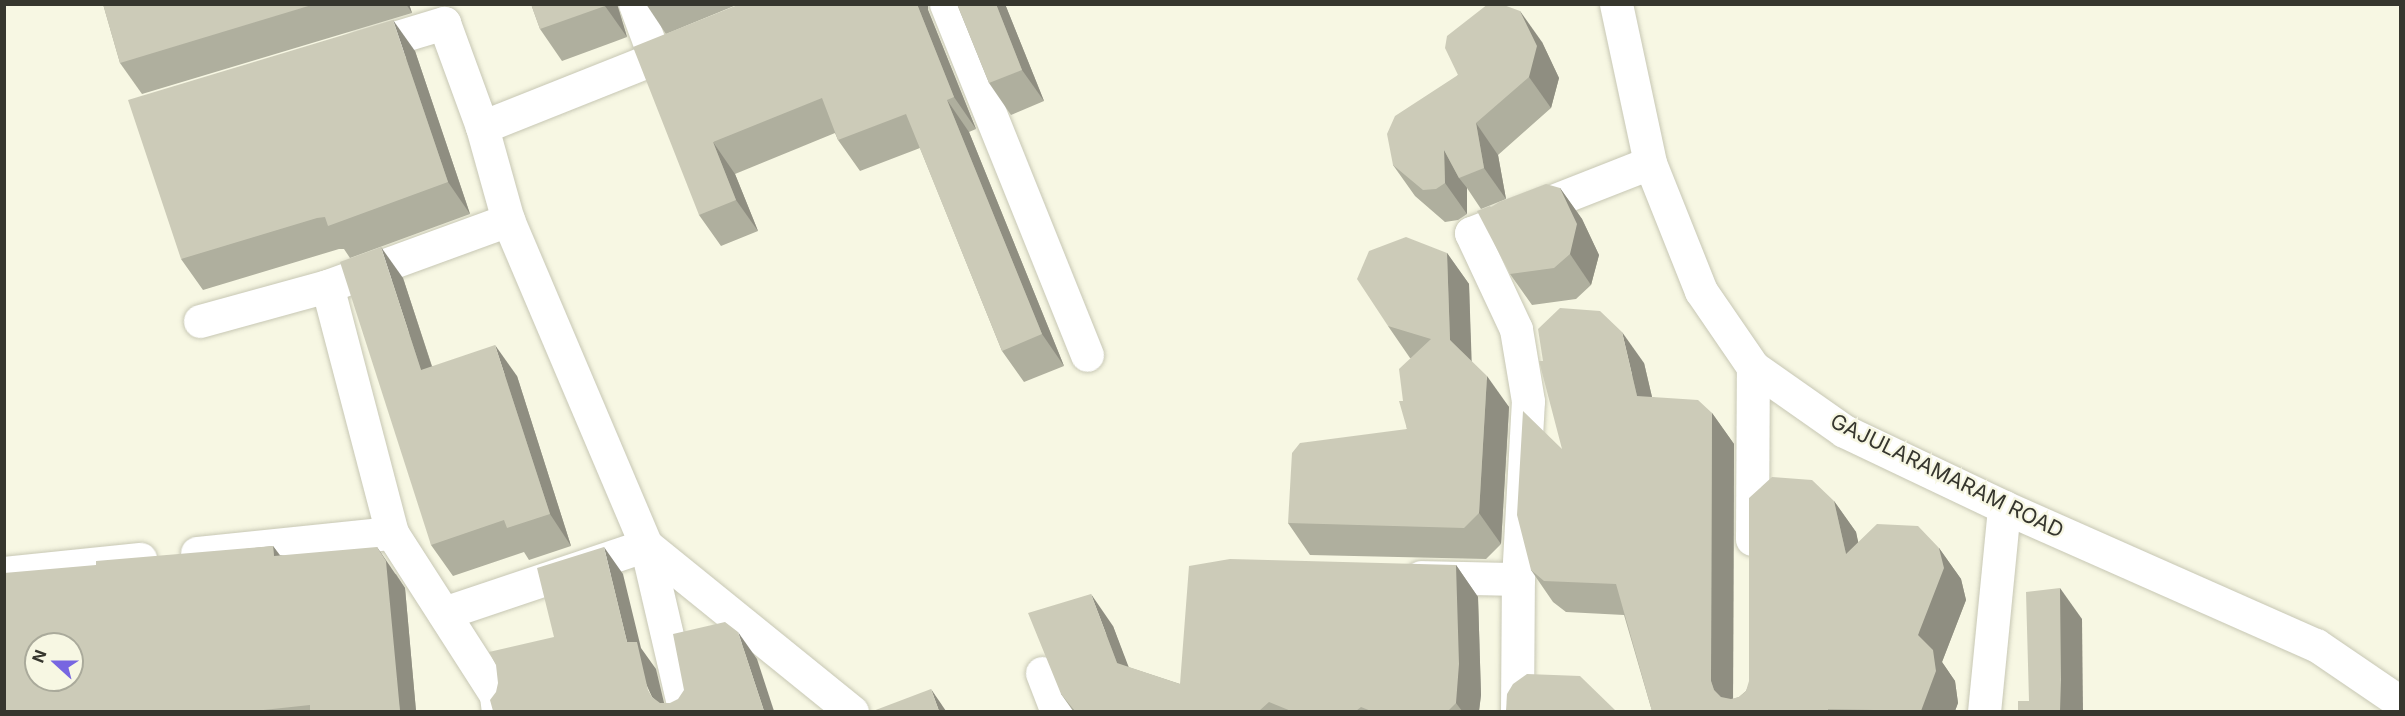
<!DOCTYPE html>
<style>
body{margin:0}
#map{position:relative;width:2405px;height:716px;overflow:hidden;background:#f7f7e3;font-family:Inter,sans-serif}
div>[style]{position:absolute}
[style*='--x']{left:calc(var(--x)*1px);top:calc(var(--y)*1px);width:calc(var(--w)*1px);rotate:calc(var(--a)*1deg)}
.roads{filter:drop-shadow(0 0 2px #c7c7b4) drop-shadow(0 0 2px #c7c7b4)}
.minor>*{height:33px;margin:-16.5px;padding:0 16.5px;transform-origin:16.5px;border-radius:16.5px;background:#fff}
.secondary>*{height:33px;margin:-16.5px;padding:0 16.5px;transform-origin:16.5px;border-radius:16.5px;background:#fff}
.wall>*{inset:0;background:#afaf9e}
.shaded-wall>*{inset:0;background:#8f8e81}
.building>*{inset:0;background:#cccbb8}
span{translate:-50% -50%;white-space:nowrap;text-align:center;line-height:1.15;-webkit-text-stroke:4.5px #f7f7e3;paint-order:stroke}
.street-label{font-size:21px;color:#36362e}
.frame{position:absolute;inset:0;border:6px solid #36362e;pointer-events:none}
.north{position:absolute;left:24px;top:632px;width:60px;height:60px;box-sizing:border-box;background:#f7f7e3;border:2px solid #aaaa9b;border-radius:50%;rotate:291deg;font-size:16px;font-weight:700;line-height:24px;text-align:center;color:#36362e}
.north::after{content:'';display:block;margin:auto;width:21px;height:27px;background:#7766e1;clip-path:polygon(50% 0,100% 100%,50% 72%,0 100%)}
</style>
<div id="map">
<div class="roads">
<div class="minor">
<div style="--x:635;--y:4;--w:58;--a:69.7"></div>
<div style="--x:946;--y:4;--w:378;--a:68.1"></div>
<div style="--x:361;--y:48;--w:87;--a:-16.8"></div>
<div style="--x:444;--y:23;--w:111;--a:69.9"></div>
<div style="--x:482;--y:127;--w:97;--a:74.4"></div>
<div style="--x:482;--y:127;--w:214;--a:-21.7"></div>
<div style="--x:200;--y:321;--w:132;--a:-15.4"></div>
<div style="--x:1752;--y:539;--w:172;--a:-89.7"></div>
<div style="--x:197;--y:553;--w:196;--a:-5.9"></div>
<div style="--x:4;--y:573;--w:137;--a:-5.9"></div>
<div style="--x:1421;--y:577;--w:97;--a:1.2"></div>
<div style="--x:444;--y:613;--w:213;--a:-18.6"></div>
<div style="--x:646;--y:545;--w:171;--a:76.9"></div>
<div style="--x:1042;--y:673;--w:42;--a:69"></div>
<div style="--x:498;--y:712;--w:17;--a:-97"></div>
<div style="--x:496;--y:695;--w:193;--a:-122.7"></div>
<div style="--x:392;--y:533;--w:255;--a:-104.7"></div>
<div style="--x:327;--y:286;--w:193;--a:-20"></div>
<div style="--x:508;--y:220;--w:353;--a:67"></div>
<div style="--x:646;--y:545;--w:265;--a:39"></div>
<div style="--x:1517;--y:712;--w:133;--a:-89.6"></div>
<div style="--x:1518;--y:579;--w:178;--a:-86.8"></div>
<div style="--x:1528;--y:401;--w:73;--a:-99.5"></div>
<div style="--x:1516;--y:329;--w:106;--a:-115.1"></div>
<div style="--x:1471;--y:233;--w:192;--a:-21.4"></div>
<div style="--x:1984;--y:712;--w:206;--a:-84.4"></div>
</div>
<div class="secondary">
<div style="--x:1616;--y:4;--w:163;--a:77.9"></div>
<div style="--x:1650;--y:163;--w:138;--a:68.3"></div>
<div style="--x:1701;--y:291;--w:92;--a:55.6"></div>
<div style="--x:1753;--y:367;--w:111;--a:35.1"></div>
<div style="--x:1844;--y:431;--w:177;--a:25.4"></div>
<div style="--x:2004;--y:507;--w:341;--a:23.9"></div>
<div style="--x:2316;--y:645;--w:102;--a:34.2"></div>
</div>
</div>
<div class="wall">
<div style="clip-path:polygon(103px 4px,409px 4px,412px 13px,142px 94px,120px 63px)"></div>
<div style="clip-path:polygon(531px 4px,617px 4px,627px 37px,562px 61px,540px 29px)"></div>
<div style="clip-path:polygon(646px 4px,739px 4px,666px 34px)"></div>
<div style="clip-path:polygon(740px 4px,928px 4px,928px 10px,976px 129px,969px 132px,1064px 366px,1024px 382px,1002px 351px,920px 148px,860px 171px,838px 140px,835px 133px,735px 174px,758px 231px,721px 246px,699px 215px)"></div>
<div style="clip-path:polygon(957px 4px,1005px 4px,1044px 101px,1011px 115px,989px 83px)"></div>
<div style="clip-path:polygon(1542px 42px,1559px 78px,1551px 108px,1498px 155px,1506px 199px,1481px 209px,1467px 188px,1467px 214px,1458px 220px,1445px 222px,1415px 196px,1393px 165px,1458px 75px)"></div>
<div style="clip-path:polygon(415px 51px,470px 214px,350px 258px,344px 249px,339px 249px,203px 290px,181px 259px)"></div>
<div style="clip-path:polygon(1560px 188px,1582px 219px,1599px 255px,1591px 285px,1576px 299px,1532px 305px,1510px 274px,1490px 206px,1491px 208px)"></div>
<div style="clip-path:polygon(1447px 253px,1469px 284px,1471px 361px,1509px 407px,1501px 544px,1486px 559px,1310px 555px,1288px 523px,1407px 429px,1403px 401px,1411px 358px,1410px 358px,1388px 326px)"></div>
<div style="clip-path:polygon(403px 278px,432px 366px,517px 376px,571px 546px,529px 560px,524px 552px,453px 576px,431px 545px)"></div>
<div style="clip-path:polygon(1644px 363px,1652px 397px,1712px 413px,1734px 444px,1733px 699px,1739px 697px,1746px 691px,1834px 501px,1856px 532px,1858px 543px,1939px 548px,1961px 579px,1966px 600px,1942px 662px,1955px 681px,1958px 703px,1955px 711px,1652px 711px,1624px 615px,1566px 612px,1553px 602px,1531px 570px,1562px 449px)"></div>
<div style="clip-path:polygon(273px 546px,280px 555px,396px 574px,405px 588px,416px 711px,4px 711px,96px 565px)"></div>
<div style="clip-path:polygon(1456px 565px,1478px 597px,1481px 695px,1479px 711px,1073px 711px,1061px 694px,1113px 626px,1128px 667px,1180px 684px)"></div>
</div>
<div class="shaded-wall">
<div style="clip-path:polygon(406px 4px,409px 4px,412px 13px)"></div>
<div style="clip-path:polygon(605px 4px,617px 4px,627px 37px,605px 6px)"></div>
<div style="clip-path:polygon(917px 4px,928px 4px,928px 10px,976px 129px,954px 97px)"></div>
<div style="clip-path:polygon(996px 4px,1005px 4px,1044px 101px,1022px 70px)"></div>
<div style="clip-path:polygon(1520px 11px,1542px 42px,1559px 78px,1551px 108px,1529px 77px)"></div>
<div style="clip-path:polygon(393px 20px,415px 51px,470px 214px,448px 182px)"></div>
<div style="clip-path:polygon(947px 100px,969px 132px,1064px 366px,1042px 334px)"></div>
<div style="clip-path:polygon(1476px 123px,1498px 155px,1506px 199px,1484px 168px)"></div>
<div style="clip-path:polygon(713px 142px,735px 174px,758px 231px,736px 200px)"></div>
<div style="clip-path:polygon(1444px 150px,1459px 178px,1467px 188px,1467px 214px,1445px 183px)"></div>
<div style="clip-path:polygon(1560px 188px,1582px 219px,1599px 255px,1591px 285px,1570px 254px)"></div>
<div style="clip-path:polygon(381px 247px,403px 278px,443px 401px,421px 370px)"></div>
<div style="clip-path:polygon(1447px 253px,1469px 284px,1472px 371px,1450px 340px)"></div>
<div style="clip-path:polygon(1622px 332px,1644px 363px,1659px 427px,1637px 396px)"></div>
<div style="clip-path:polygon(495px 345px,517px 376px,571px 546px,550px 514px)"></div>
<div style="clip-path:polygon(1487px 376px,1509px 407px,1501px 544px,1479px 513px)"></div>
<div style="clip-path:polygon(1712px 413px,1734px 444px,1733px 711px,1714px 690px,1711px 681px)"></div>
<div style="clip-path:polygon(1834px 501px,1856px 532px,1868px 585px,1846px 554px)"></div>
<div style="clip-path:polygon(273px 546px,292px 573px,274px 556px)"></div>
<div style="clip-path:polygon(377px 547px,405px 588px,416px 711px,400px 711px)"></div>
<div style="clip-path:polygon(604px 547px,623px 574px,641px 648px,656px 669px,666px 711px,652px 697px,627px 642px)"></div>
<div style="clip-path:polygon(1939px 548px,1961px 579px,1966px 600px,1942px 662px,1955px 681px,1958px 703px,1955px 711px,1921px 711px,1918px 635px)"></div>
<div style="clip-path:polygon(1456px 565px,1478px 597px,1481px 695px,1479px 711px,1462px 711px,1456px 703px)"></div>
<div style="clip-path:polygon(2060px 588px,2082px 619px,2083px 711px,2060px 711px)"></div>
<div style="clip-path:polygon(1091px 594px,1113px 626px,1139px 694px,1117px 663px)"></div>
<div style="clip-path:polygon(738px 632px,757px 659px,774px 711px,764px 711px)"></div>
<div style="clip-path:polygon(931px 689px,946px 711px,939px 711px)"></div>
</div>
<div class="building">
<div style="clip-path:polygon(103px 4px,315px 4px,120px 63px)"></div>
<div style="clip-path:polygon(531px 4px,605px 4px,605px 6px,540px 29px)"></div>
<div style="clip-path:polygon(740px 4px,917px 4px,954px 97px,947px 100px,1042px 334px,1002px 351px,906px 114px,838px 140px,822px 98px,713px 142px,736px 200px,699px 215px,633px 47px)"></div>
<div style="clip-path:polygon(957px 4px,996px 4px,1022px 70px,989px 83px)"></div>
<div style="clip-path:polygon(1488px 4px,1501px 4px,1520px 11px,1537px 46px,1529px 77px,1476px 123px,1484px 168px,1459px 178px,1444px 150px,1445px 183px,1436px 189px,1423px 190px,1393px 165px,1387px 134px,1395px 116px,1458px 75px,1445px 48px,1447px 36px)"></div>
<div style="clip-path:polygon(393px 20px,448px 182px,328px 226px,325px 217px,317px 218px,181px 259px,128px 100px)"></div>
<div style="clip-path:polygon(1546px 184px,1560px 188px,1577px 224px,1570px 254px,1554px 268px,1510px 274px,1477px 211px,1490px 206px,1490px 208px,1499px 202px)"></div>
<div style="clip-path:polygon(1406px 237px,1447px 253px,1450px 340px,1487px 376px,1479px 513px,1464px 528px,1288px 523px,1292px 453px,1300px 443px,1407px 429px,1399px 401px,1403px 401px,1399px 369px,1431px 339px,1388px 326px,1357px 279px,1369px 251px)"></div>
<div style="clip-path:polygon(381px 247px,421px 370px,495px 345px,550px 514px,507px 528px,504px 520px,431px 545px,340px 262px)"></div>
<div style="clip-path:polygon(1560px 308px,1600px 311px,1622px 332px,1637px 396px,1698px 400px,1712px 413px,1711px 681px,1714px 690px,1721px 697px,1731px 699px,1739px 697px,1746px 691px,1749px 681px,1749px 498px,1772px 477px,1812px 480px,1834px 501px,1846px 554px,1877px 524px,1918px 526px,1939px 548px,1944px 568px,1918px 635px,1933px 650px,1936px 671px,1921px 711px,1828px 709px,1828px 711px,1652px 711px,1616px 584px,1544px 581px,1531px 570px,1517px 515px,1523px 411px,1562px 449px,1539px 361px,1543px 361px,1538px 329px)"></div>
<div style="clip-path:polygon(evenodd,273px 546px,274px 556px,377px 547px,386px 561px,400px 711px,310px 711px,310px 705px,254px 711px,4px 711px,4px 573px,96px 565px,96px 561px,273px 546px,36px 644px,72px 644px,72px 680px,36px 680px,36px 644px)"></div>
<div style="clip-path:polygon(604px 547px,627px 642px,637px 642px,648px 690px,652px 697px,660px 703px,670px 703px,678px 699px,684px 690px,673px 634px,725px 622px,738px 632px,764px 711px,493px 711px,490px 700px,496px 692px,498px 683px,496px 665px,489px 652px,554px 637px,537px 568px)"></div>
<div style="clip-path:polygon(1230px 559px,1456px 565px,1459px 664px,1456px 703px,1448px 711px,1371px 711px,1361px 707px,1356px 711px,1291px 711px,1269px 702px,1259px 711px,1075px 711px,1061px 694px,1028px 613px,1091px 594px,1117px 663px,1180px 684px,1189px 566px)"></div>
<div style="clip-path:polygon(2060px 588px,2061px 680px,2060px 711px,2018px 711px,2018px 701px,2029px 701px,2026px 592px)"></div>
<div style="clip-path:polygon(1527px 674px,1580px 676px,1616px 711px,1506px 711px,1507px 694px,1513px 684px)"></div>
<div style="clip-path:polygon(931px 689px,939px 711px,873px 711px)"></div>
</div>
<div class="street-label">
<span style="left:1947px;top:476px;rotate:26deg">GAJULARAMARAM ROAD</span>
</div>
<div class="frame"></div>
<div class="north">N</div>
</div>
